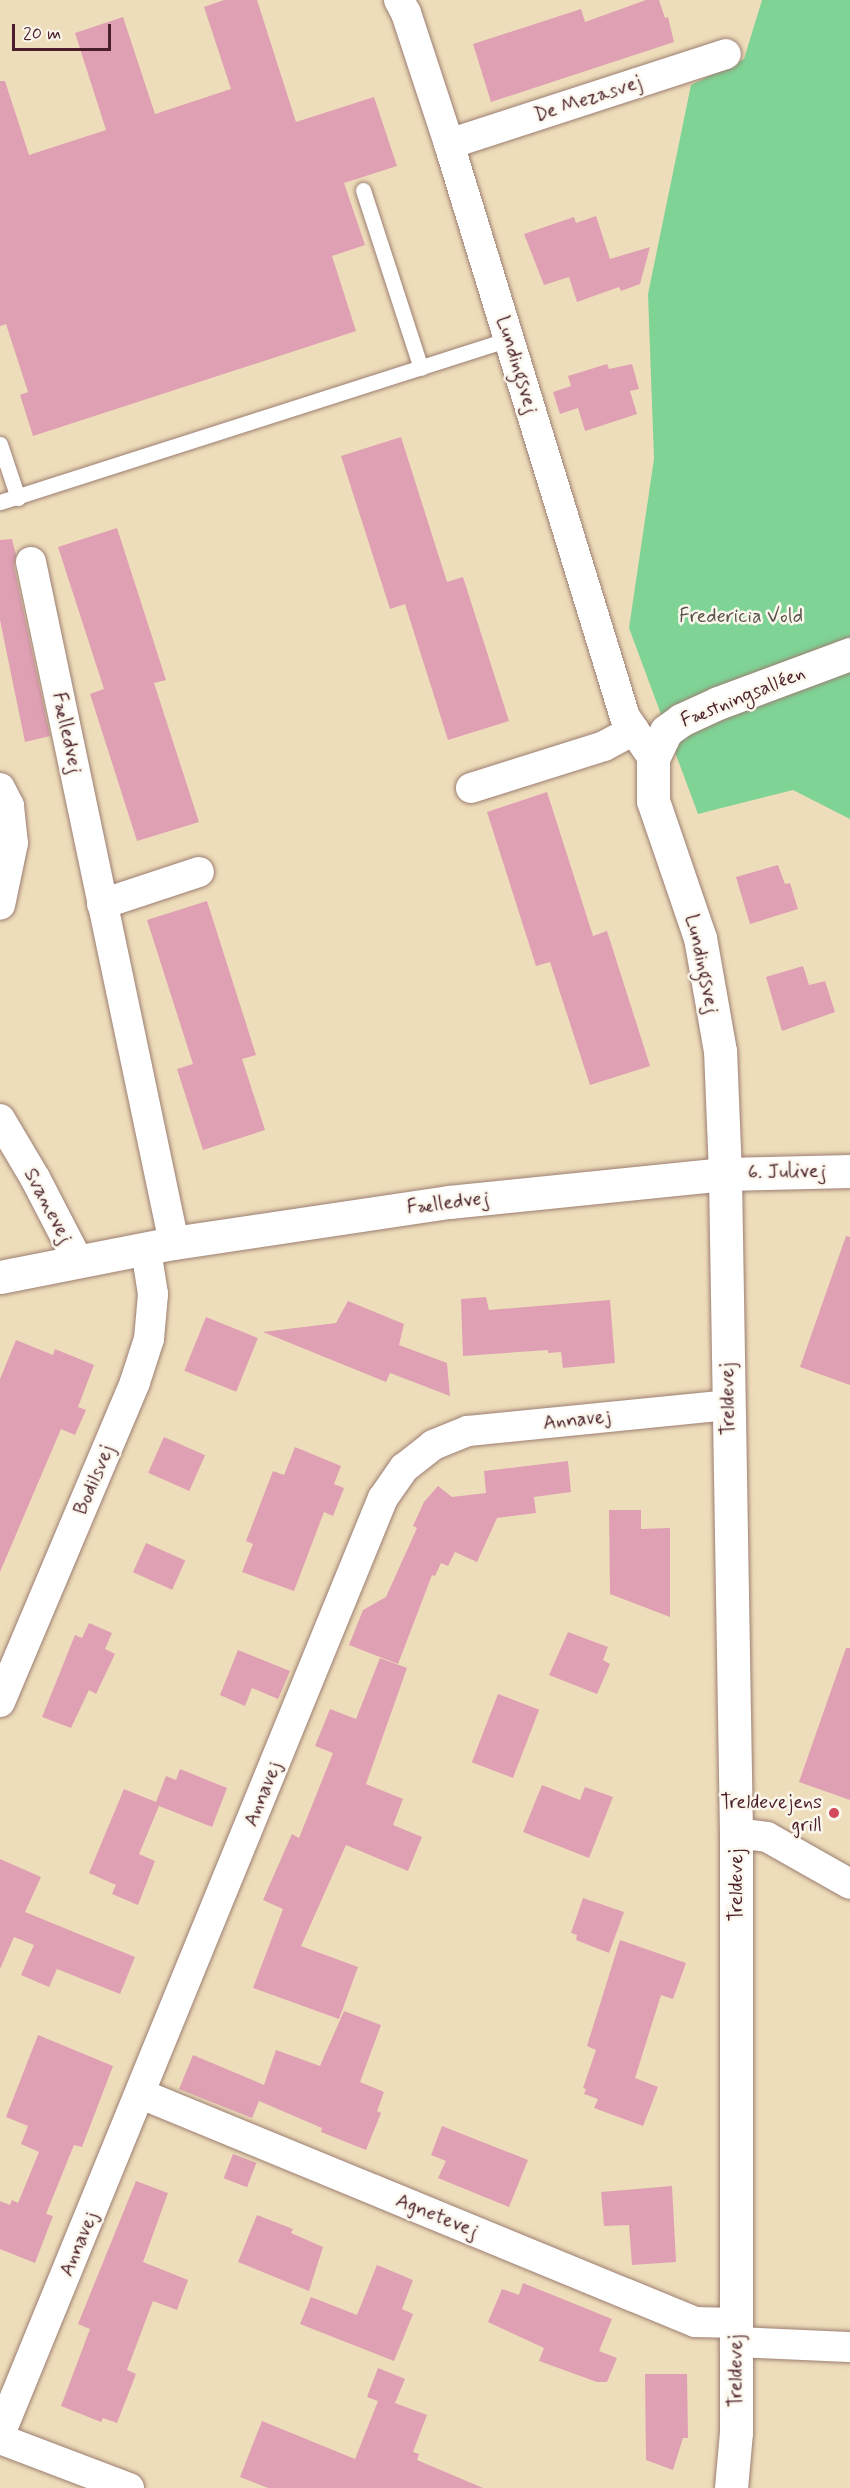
<!DOCTYPE html>
<meta charset="utf-8">
<style>
body{margin:0}
#map{position:relative;width:850px;height:2488px;overflow:hidden;background:#eeddba;font-family:Mynerve,sans-serif}
div>[style]{position:absolute}
[style*='--x']{left:calc(var(--x)*1px);top:calc(var(--y)*1px);width:calc(var(--w)*1px);rotate:calc(var(--a)*1deg)}
.green>*{inset:0;background:#7fd395}
.building>*{inset:0;background:#dfa0b3;transform-origin:0 0}
.roads{filter:drop-shadow(0 0 2px #9c7e72) drop-shadow(0 0 2px #9c7e72)}
.lane>*{height:15px;margin:-7.5px;padding:0 7.5px;transform-origin:7.5px;border-radius:7.5px;background:#fff}
.street>*{height:30px;margin:-15px;padding:0 15px;transform-origin:15px;border-radius:15px;background:#fff}
.secondary>*{height:33px;margin:-16.5px;padding:0 16.5px;transform-origin:16.5px;border-radius:16.5px;background:#fff}
.dots>*{width:16px;height:16px;translate:-50% -50%;box-sizing:border-box;border:3px solid #fbf7ec;border-radius:50%}
span{translate:-50% -50%;white-space:nowrap;text-align:center;line-height:1.15;-webkit-text-stroke:5px #fbf7ec;paint-order:stroke}
.street-label{font-size:20px;color:#4a1f2b}
.park-label{font-size:20px;color:#5a554b}
.poi-label{font-size:20px;color:#4a1f2b}
.right{translate:-100% -50%;text-align:right}
.scale{position:absolute;left:12px;top:24px;width:99px;height:27px;box-sizing:border-box;border:3px solid #4a1f2b;border-top:0;padding-left:8px;font-size:18px;line-height:21px;white-space:nowrap;color:#4a1f2b;-webkit-text-stroke:4px #fbf7ec;paint-order:stroke}
</style>
<div id="map">
<div class="green">
<div style="clip-path:polygon(762px 0,850px 0,850px 819px,793px 790px,698px 814px,629px 628px,654px 459px,648px 294px,691px 85px,744px 59px)"></div>
</div>
<div class="building">
<div style="clip-path:polygon(224px 0,257px 0,296px 122px,374px 97px,397px 166px,344px 183px,365px 245px,332px 256px,356px 331px,33px 436px,20px 395px,28px 392px,6px 324px,0 326px,0 81px,5px 81px,29px 155px,106px 130px,75px 33px,123px 17px,155px 114px,231px 89px,204px 7px)"></div>
<div style="clip-path:polygon(646px 0,659px 0,665px 18px,668px 17px,674px 42px,491px 102px,473px 44px,581px 9px,585px 22px)"></div>
<div style="clip-path:polygon(596px 216px,610px 259px,650px 247px,640px 284px,621px 291px,619px 287px,577px 302px,569px 277px,544px 285px,524px 234px,574px 217px,576px 223px)"></div>
<div style="clip-path:polygon(607px 364px,609px 369px,632px 364px,639px 389px,630px 391px,637px 414px,585px 431px,578px 408px,560px 414px,553px 392px,571px 386px,568px 376px)"></div>
<div style="clip-path:polygon(401px 437px,447px 582px,463px 577px,509px 721px,448px 740px,405px 604px,390px 609px,341px 456px)"></div>
<div style="clip-path:polygon(117px 528px,166px 680px,154px 683px,199px 822px,137px 841px,90px 694px,104px 689px,58px 547px)"></div>
<div style="clip-path:polygon(12px 539px,16px 555px,14px 566px,50px 736px,25px 742px,0 620px,0 540px)"></div>
<div style="clip-path:polygon(547px 792px,593px 936px,607px 931px,650px 1066px,590px 1085px,550px 962px,536px 966px,487px 812px)"></div>
<div style="clip-path:polygon(778px 865px,785px 884px,790px 883px,798px 909px,750px 924px,736px 877px)"></div>
<div style="clip-path:polygon(207px 901px,256px 1055px,242px 1059px,265px 1130px,203px 1150px,177px 1069px,193px 1064px,147px 920px)"></div>
<div style="clip-path:polygon(803px 966px,809px 985px,825px 981px,835px 1012px,782px 1031px,766px 977px)"></div>
<div style="clip-path:polygon(846px 1236px,850px 1237px,850px 1385px,800px 1367px)"></div>
<div style="clip-path:polygon(486px 1297px,489px 1310px,610px 1300px,615px 1363px,563px 1368px,561px 1352px,548px 1353px,548px 1350px,463px 1356px,461px 1299px)"></div>
<div style="clip-path:polygon(348px 1301px,404px 1324px,399px 1345px,447px 1363px,450px 1396px,390px 1373px,386px 1382px,263px 1332px,336px 1323px)"></div>
<div style="left:206px;top:1317px;width:56px;height:58px;rotate:22deg"></div>
<div style="clip-path:polygon(16px 1340px,53px 1355px,55px 1349px,94px 1365px,78px 1407px,86px 1410px,75px 1435px,61px 1429px,0 1572px,0 1379px)"></div>
<div style="left:164px;top:1437px;width:45px;height:39px;rotate:24deg"></div>
<div style="clip-path:polygon(295px 1447px,341px 1466px,334px 1484px,344px 1488px,333px 1516px,324px 1512px,294px 1591px,242px 1572px,253px 1544px,246px 1541px,273px 1471px,284px 1475px)"></div>
<div style="clip-path:polygon(568px 1461px,571px 1492px,534px 1497px,536px 1513px,497px 1518px,477px 1562px,455px 1552px,448px 1566px,441px 1563px,435px 1576px,432px 1575px,398px 1664px,349px 1645px,363px 1610px,386px 1597px,417px 1528px,413px 1526px,424px 1502px,438px 1486px,452px 1497px,486px 1493px,484px 1471px)"></div>
<div style="clip-path:polygon(609px 1510px,641px 1510px,641px 1529px,670px 1528px,670px 1617px,610px 1594px)"></div>
<div style="left:146px;top:1543px;width:43px;height:32px;rotate:24deg"></div>
<div style="clip-path:polygon(89px 1623px,112px 1633px,105px 1649px,115px 1654px,96px 1694px,89px 1690px,71px 1728px,42px 1717px,75px 1635px,82px 1638px)"></div>
<div style="clip-path:polygon(568px 1632px,608px 1647px,603px 1660px,610px 1664px,597px 1694px,549px 1675px)"></div>
<div style="clip-path:polygon(846px 1648px,850px 1648px,850px 1800px,799px 1782px)"></div>
<div style="clip-path:polygon(238px 1650px,290px 1671px,278px 1699px,252px 1688px,245px 1706px,220px 1695px)"></div>
<div style="clip-path:polygon(380px 1658px,407px 1668px,366px 1784px,403px 1799px,393px 1825px,422px 1837px,408px 1871px,346px 1845px,301px 1946px,358px 1967px,339px 2019px,253px 1988px,283px 1909px,263px 1900px,292px 1834px,299px 1838px,333px 1753px,315px 1746px,330px 1709px,356px 1719px)"></div>
<div style="left:498px;top:1694px;width:44px;height:73px;rotate:21deg"></div>
<div style="clip-path:polygon(180px 1769px,227px 1788px,212px 1827px,159px 1806px,139px 1854px,155px 1861px,138px 1905px,112px 1894px,116px 1885px,89px 1873px,124px 1789px,156px 1802px,166px 1776px,176px 1780px)"></div>
<div style="clip-path:polygon(542px 1785px,580px 1800px,585px 1787px,613px 1797px,589px 1858px,523px 1832px)"></div>
<div style="clip-path:polygon(0 1859px,41px 1877px,25px 1912px,135px 1957px,120px 1994px,57px 1969px,49px 1987px,21px 1975px,34px 1945px,14px 1937px,0 1969px)"></div>
<div style="clip-path:polygon(583px 1898px,624px 1912px,609px 1953px,576px 1940px,577px 1935px,571px 1933px)"></div>
<div style="clip-path:polygon(620px 1940px,686px 1963px,673px 1999px,661px 1995px,635px 2078px,658px 2087px,643px 2126px,594px 2108px,598px 2099px,584px 2094px,586px 2089px,583px 2088px,596px 2050px,587px 2046px)"></div>
<div style="clip-path:polygon(344px 2011px,381px 2025px,360px 2082px,384px 2092px,377px 2111px,381px 2113px,366px 2150px,321px 2132px,322px 2128px,259px 2101px,252px 2118px,179px 2089px,193px 2055px,264px 2085px,276px 2050px,320px 2066px)"></div>
<div style="clip-path:polygon(38px 2035px,113px 2066px,82px 2147px,74px 2145px,46px 2214px,53px 2216px,35px 2263px,0 2249px,0 2201px,10px 2205px,12px 2200px,18px 2203px,39px 2152px,21px 2144px,28px 2126px,6px 2117px)"></div>
<div style="clip-path:polygon(442px 2126px,528px 2160px,509px 2207px,438px 2178px,446px 2161px,431px 2155px)"></div>
<div style="left:233px;top:2154px;width:25px;height:26px;rotate:21deg"></div>
<div style="clip-path:polygon(136px 2181px,168px 2193px,143px 2262px,188px 2280px,177px 2310px,153px 2301px,127px 2370px,136px 2374px,117px 2423px,103px 2418px,101px 2422px,61px 2406px,90px 2329px,78px 2324px)"></div>
<div style="clip-path:polygon(672px 2186px,676px 2262px,632px 2265px,629px 2225px,604px 2226px,601px 2192px)"></div>
<div style="clip-path:polygon(257px 2215px,293px 2229px,291px 2233px,323px 2247px,309px 2291px,238px 2262px)"></div>
<div style="clip-path:polygon(377px 2265px,413px 2280px,402px 2309px,413px 2314px,394px 2361px,300px 2324px,311px 2297px,357px 2315px)"></div>
<div style="clip-path:polygon(523px 2283px,612px 2319px,599px 2351px,617px 2358px,607px 2382px,597px 2382px,539px 2361px,544px 2348px,488px 2322px,502px 2289px,519px 2295px)"></div>
<div style="clip-path:polygon(378px 2368px,405px 2379px,395px 2403px,427px 2415px,413px 2452px,419px 2454px,417px 2460px,483px 2488px,268px 2488px,240px 2477px,262px 2421px,355px 2459px,378px 2401px,367px 2397px)"></div>
<div style="clip-path:polygon(645px 2374px,687px 2374px,688px 2438px,683px 2438px,673px 2470px,646px 2460px)"></div>
</div>
<div class="roads">
<div class="lane">
<div style="--x:363;--y:190;--w:187;--a:72"></div>
<div style="--x:0;--y:444;--w:57;--a:71.6"></div>
<div style="--x:0;--y:502;--w:534;--a:-17.76"></div>
</div>
<div class="street">
<div style="--x:399;--y:0;--w:15;--a:62"></div>
<div style="--x:406;--y:13;--w:138;--a:71.8"></div>
<div style="--x:449;--y:144;--w:599;--a:72.93"></div>
<div style="--x:625;--y:717;--w:50;--a:55.7"></div>
<div style="--x:449;--y:144;--w:291;--a:-18"></div>
<div style="--x:31;--y:562;--w:696;--a:78.14"></div>
<div style="--x:0;--y:788;--w:20;--a:63"></div>
<div style="--x:9;--y:806;--w:37;--a:84"></div>
<div style="--x:13;--y:843;--w:63;--a:101.8"></div>
<div style="--x:471;--y:788;--w:139;--a:-17.5"></div>
<div style="--x:604;--y:746;--w:34;--a:-28"></div>
<div style="--x:102;--y:904;--w:102;--a:-18.3"></div>
<div style="--x:0;--y:1119;--w:69;--a:59.3"></div>
<div style="--x:35;--y:1178;--w:93;--a:62.6"></div>
<div style="--x:0;--y:1702;--w:347;--a:-67.1"></div>
<div style="--x:135;--y:1382;--w:45;--a:-72"></div>
<div style="--x:149;--y:1339;--w:45;--a:-84.9"></div>
<div style="--x:153;--y:1294;--w:45;--a:-99"></div>
<div style="--x:736;--y:1833;--w:31;--a:7"></div>
<div style="--x:767;--y:1837;--w:95;--a:29.5"></div>
<div style="--x:141;--y:2094;--w:599;--a:22.37"></div>
<div style="--x:695;--y:2322;--w:41;--a:1.4"></div>
<div style="--x:735;--y:2342;--w:115;--a:2.5"></div>
<div style="--x:0;--y:2434;--w:1011;--a:-67.75"></div>
<div style="--x:383;--y:1498;--w:37;--a:-55"></div>
<div style="--x:404;--y:1468;--w:37;--a:-38"></div>
<div style="--x:433;--y:1445;--w:38;--a:-22"></div>
<div style="--x:468;--y:1431;--w:261;--a:-5.7"></div>
<div style="--x:0;--y:2439;--w:138;--a:20.8"></div>
</div>
<div class="secondary">
<div style="--x:0;--y:1277;--w:177;--a:-11.1"></div>
<div style="--x:174;--y:1243;--w:278;--a:-8.5"></div>
<div style="--x:449;--y:1202;--w:277;--a:-5.8"></div>
<div style="--x:725;--y:1174;--w:125;--a:-1.4"></div>
<div style="--x:731;--y:2488;--w:56;--a:-84.9"></div>
<div style="--x:736;--y:2432;--w:599;--a:-90"></div>
<div style="--x:736;--y:1833;--w:659;--a:-90.96"></div>
<div style="--x:725;--y:1174;--w:123;--a:-92.3"></div>
<div style="--x:720;--y:1051;--w:115;--a:-100"></div>
<div style="--x:700;--y:938;--w:145;--a:-108.9"></div>
<div style="--x:653;--y:801;--w:43;--a:-90"></div>
<div style="--x:653;--y:758;--w:30;--a:-64"></div>
<div style="--x:666;--y:731;--w:19;--a:-36"></div>
<div style="--x:681;--y:720;--w:41;--a:-24.7"></div>
<div style="--x:718;--y:703;--w:141;--a:-20.4"></div>
</div>
</div>
<div class="dots">
<div style="left:834px;top:1813px;background:#d1495b"></div>
</div>
<div class="street-label">
<span style="left:588px;top:99px;rotate:-18deg">De Mezasvej</span>
<span style="left:517px;top:365px;rotate:73deg">Lundingsvej</span>
<span style="left:743px;top:697px;rotate:-22deg">Fæstningsalléen</span>
<span style="left:67px;top:733px;rotate:78deg">Fælledvej</span>
<span style="left:702px;top:964px;rotate:78deg">Lundingsvej</span>
<span style="left:787px;top:1172px;rotate:-1deg">6. Julivej</span>
<span style="left:448px;top:1203px;rotate:-7deg">Fælledvej</span>
<span style="left:48px;top:1206px;rotate:62deg">Svanevej</span>
<span style="left:728px;top:1399px;rotate:-91deg">Treldevej</span>
<span style="left:577px;top:1420px;rotate:-6deg">Annavej</span>
<span style="left:94px;top:1480px;rotate:-67deg">Bodilsvej</span>
<span style="left:263px;top:1794px;rotate:-68deg">Annavej</span>
<span style="left:736px;top:1885px;rotate:-90deg">Treldevej</span>
<span style="left:437px;top:2216px;rotate:22deg">Agnetevej</span>
<span style="left:79px;top:2244px;rotate:-67deg">Annavej</span>
<span style="left:736px;top:2371px;rotate:-90deg">Treldevej</span>
</div>
<div class="park-label">
<span style="left:741px;top:616px">Fredericia Vold</span>
</div>
<div class="poi-label">
<span class="right" style="left:822px;top:1814px">Treldevejens<br>grill</span>
</div>
<div class="scale">20 m</div>
</div>
